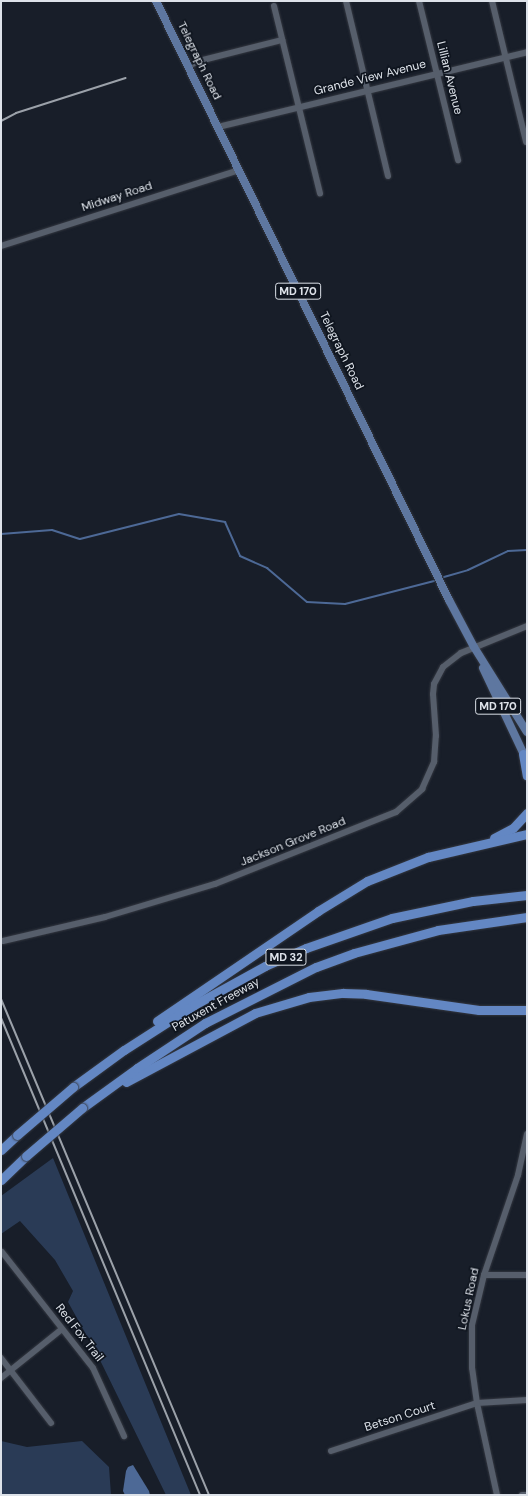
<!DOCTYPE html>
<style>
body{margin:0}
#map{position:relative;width:528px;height:1496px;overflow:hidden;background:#181e29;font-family:"DM Sans",sans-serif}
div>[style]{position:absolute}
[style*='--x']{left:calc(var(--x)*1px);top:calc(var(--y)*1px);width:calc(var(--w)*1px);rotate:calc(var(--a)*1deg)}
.green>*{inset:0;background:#2a3b56}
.water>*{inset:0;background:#4d6996}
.stream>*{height:2px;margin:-1px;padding:0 1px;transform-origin:1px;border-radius:1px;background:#4d6996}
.roads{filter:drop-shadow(0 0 1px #343841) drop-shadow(0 0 1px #343841)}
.minor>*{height:6px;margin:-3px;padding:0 3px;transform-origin:3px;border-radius:3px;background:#565e6b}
.major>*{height:8px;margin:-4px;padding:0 4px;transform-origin:4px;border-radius:4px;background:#5e77a0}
.highway>*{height:9px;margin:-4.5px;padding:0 4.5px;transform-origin:4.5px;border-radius:4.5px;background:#6387c3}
.rail>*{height:2px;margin:-1px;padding:0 1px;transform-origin:1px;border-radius:1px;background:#9ba1a9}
.bridges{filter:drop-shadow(0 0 1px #343841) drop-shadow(0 0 1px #343841)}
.highway-bridge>*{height:9px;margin:-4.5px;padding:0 4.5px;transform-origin:4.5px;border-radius:4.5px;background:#6387c3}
span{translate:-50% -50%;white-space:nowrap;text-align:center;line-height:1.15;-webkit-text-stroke:3.5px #0f151f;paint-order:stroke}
.shield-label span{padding:1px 3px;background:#0f151f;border:1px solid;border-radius:3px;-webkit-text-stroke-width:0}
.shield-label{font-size:11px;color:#dde2e9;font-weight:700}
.street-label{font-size:12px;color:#dde2e9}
.frame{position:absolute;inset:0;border:2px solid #dde2e9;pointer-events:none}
</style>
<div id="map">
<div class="green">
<div style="clip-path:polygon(53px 1158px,191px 1495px,166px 1495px,98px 1356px,68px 1302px,73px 1291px,55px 1260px,20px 1221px,1px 1234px,1px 1196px)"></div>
<div style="clip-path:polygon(1px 1441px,27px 1447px,82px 1441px,109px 1467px,111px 1495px,1px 1495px)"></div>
</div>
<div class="water">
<div style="clip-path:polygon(133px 1465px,149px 1491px,150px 1495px,125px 1495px,123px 1491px,126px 1471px,128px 1467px)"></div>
</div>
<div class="stream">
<div style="--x:1;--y:534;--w:51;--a:-4.5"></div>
<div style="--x:52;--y:530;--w:29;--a:18"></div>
<div style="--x:80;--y:539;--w:102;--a:-14.2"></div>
<div style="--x:179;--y:514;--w:47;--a:9.9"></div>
<div style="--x:225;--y:522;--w:37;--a:66"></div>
<div style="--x:240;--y:556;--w:30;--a:24"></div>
<div style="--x:267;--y:568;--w:52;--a:40.4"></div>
<div style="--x:307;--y:602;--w:38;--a:3"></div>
<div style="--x:345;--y:604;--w:92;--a:-14.5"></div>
<div style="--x:444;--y:577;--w:25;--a:-16"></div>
<div style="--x:468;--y:570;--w:44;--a:-25.4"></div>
<div style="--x:508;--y:551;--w:19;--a:-3"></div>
</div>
<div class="roads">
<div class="minor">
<div style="--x:346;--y:1;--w:180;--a:76.5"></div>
<div style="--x:419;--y:1;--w:164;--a:76.2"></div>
<div style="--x:492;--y:1;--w:145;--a:76.4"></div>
<div style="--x:274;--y:6;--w:193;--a:76.2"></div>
<div style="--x:188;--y:66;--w:12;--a:-24"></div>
<div style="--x:199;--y:61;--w:86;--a:-14.2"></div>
<div style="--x:218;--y:127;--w:318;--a:-13.6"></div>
<div style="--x:1;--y:246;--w:250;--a:-17.7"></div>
<div style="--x:3;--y:941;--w:105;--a:-13.2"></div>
<div style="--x:105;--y:917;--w:115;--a:-16.7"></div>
<div style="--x:215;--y:884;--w:195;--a:-21.7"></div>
<div style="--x:396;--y:812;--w:35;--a:-41"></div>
<div style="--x:422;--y:789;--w:30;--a:-66"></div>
<div style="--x:434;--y:762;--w:26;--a:-86"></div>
<div style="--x:436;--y:736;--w:42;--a:-94.1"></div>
<div style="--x:433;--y:694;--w:10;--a:-84"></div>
<div style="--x:434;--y:684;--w:19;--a:-62"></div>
<div style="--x:443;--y:667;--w:23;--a:-38"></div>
<div style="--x:461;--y:653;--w:71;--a:-22.2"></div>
<div style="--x:2;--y:1252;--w:147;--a:51.9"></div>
<div style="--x:93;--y:1368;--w:75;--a:65.5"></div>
<div style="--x:484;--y:1275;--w:43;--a:0"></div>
<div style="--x:1;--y:1358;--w:82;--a:52.4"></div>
<div style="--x:1;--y:1378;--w:78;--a:-38.8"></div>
<div style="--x:331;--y:1451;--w:154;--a:-18.2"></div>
<div style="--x:477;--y:1403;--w:50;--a:-3.4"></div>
<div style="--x:497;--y:1495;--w:94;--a:-102.3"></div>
<div style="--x:477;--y:1403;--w:35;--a:-98"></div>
<div style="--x:472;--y:1368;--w:43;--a:-90"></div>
<div style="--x:472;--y:1325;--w:51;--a:-76.5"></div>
<div style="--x:484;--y:1275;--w:106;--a:-71.2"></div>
<div style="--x:518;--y:1175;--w:42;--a:-77.6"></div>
<div style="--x:522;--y:1495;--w:5;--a:0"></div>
</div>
<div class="major">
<div style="--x:156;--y:1;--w:667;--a:63.93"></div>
<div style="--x:449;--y:600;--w:53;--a:62"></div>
<div style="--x:474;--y:647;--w:100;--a:58.1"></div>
<div style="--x:483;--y:668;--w:101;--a:64.7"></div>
</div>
<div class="highway">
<div style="--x:523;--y:754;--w:22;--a:80"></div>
<div style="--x:494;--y:838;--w:21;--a:-28"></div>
<div style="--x:513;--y:828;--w:21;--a:-47"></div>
<div style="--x:157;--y:1021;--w:195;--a:-34.3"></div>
<div style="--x:318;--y:911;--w:57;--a:-31.5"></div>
<div style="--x:367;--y:881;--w:66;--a:-21.5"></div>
<div style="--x:428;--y:857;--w:102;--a:-13.1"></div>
<div style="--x:126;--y:1082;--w:146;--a:-28.1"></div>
<div style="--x:255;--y:1013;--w:56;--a:-16.5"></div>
<div style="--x:309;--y:997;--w:34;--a:-7"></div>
<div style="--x:343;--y:993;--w:23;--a:2"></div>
<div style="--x:366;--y:994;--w:114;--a:8.1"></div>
<div style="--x:479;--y:1010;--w:48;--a:0"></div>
<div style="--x:73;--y:1087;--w:63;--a:-36"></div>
<div style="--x:124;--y:1050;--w:83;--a:-32.7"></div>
<div style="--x:194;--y:1005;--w:81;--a:-28.8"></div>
<div style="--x:265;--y:966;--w:45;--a:-23.7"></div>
<div style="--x:306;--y:948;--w:91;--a:-19.2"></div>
<div style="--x:392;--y:918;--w:83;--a:-11.9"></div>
<div style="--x:473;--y:901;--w:54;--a:-6.3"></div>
<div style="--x:82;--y:1108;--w:68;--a:-36"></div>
<div style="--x:137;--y:1068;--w:82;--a:-33.5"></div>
<div style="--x:205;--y:1023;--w:124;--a:-26.8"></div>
<div style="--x:316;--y:967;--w:40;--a:-20.2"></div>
<div style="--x:354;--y:953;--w:87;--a:-15.3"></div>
<div style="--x:438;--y:930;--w:90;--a:-8.3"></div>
<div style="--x:1;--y:1150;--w:22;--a:-43"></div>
<div style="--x:1;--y:1180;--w:35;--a:-44"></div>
</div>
</div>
<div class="rail">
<div style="--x:1;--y:121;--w:17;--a:-28"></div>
<div style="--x:16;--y:113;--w:115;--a:-17.7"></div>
<div style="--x:1;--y:999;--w:538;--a:67.25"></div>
<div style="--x:1;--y:1018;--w:517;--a:67.35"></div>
</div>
<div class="bridges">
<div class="highway-bridge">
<div style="--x:17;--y:1135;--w:74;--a:-40.6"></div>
<div style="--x:26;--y:1156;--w:74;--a:-40.6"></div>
</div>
</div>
<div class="shield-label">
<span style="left:298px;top:291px">MD 170</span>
<span style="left:498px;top:706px">MD 170</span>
<span style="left:286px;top:957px">MD 32</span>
</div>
<div class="street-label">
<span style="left:199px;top:61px;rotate:64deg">Telegraph Road</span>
<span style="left:370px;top:78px;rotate:-14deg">Grande View Avenue</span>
<span style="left:449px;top:78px;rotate:76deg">Lillian Avenue</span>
<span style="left:117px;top:197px;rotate:-18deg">Midway Road</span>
<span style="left:341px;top:351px;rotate:64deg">Telegraph Road</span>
<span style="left:293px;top:842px;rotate:-22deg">Jackson Grove Road</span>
<span style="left:216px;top:1005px;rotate:-29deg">Patuxent Freeway</span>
<span style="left:469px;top:1299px;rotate:-78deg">Lokus Road</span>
<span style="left:79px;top:1333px;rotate:52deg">Red Fox Trail</span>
<span style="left:400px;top:1417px;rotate:-18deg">Betson Court</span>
</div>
<div class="frame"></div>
</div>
